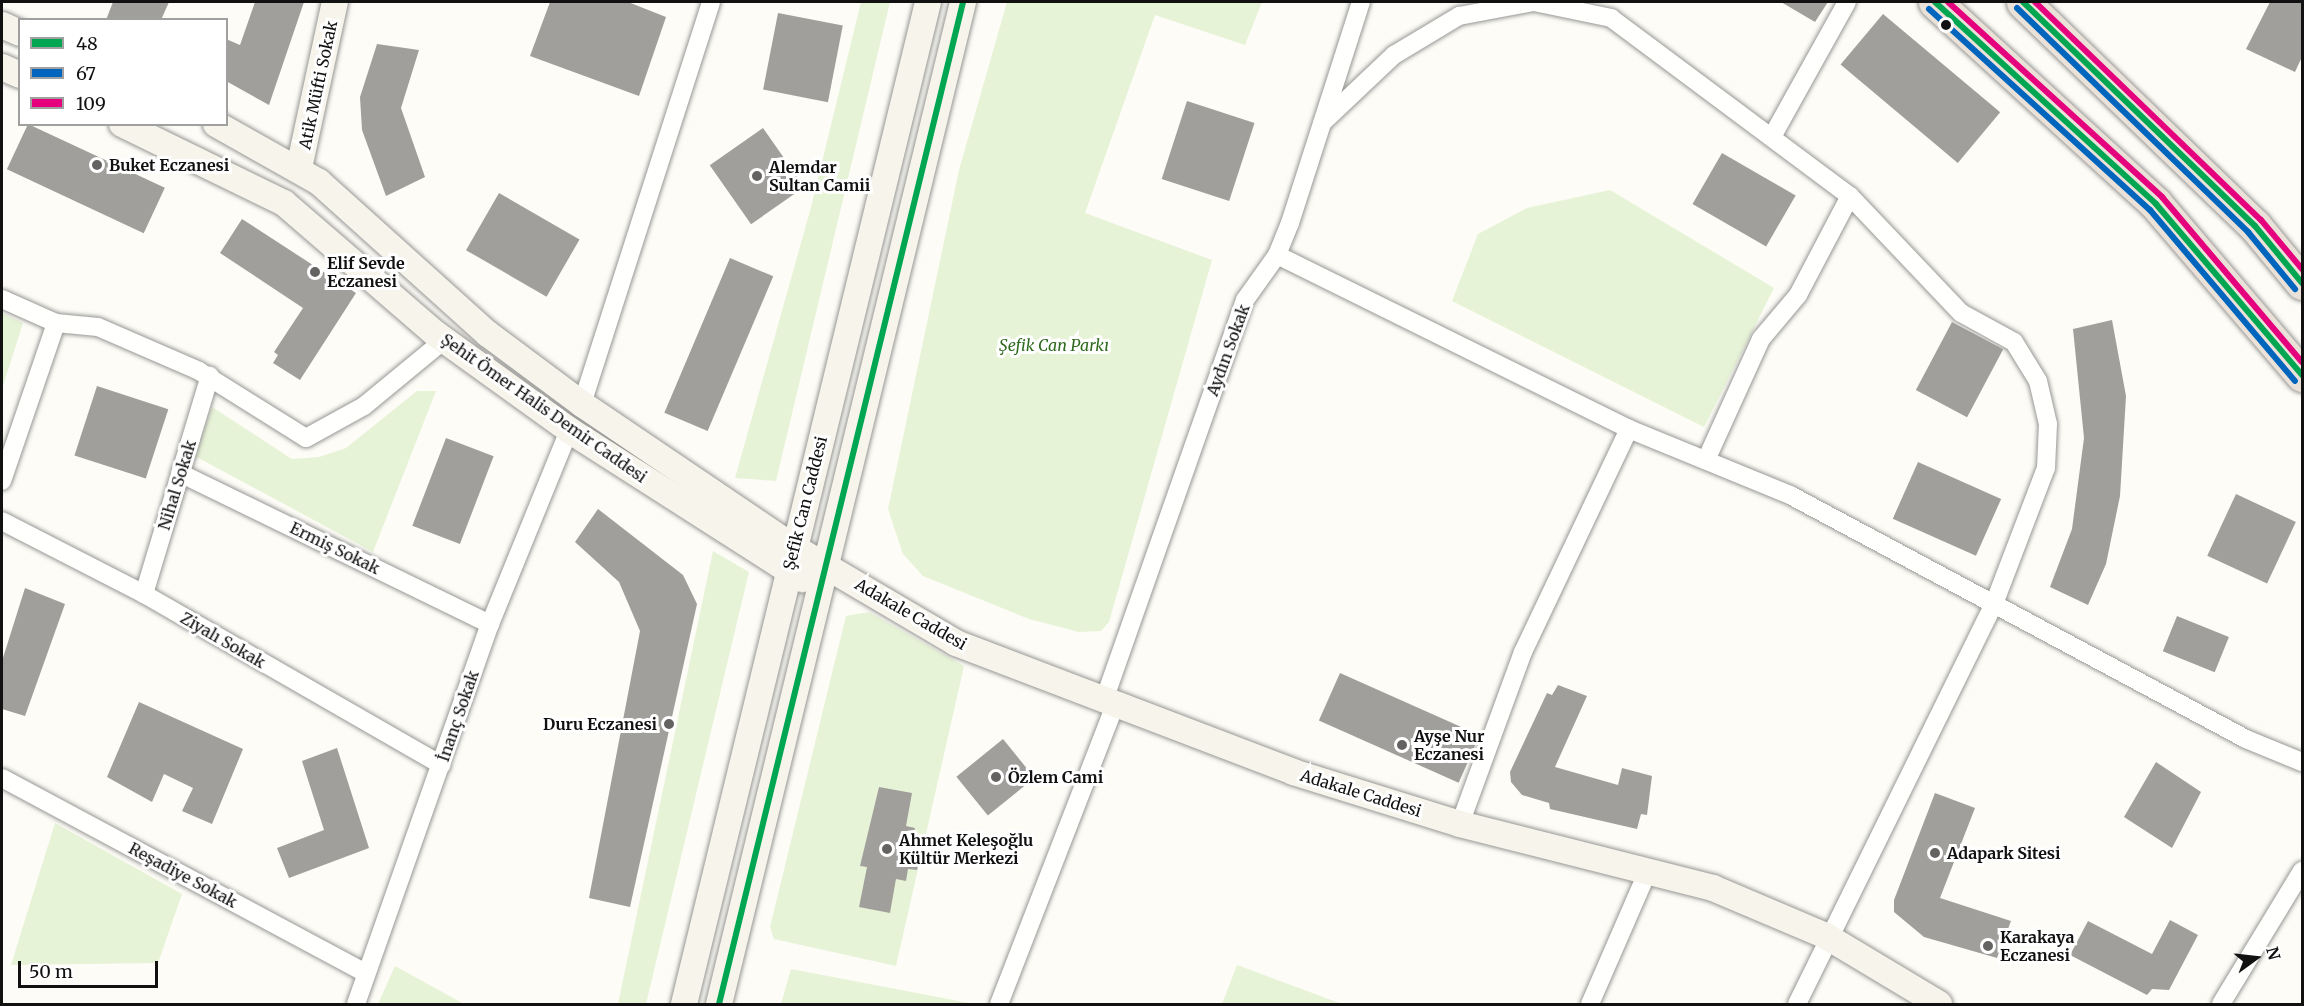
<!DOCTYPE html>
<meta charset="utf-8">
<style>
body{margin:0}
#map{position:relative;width:2304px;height:1006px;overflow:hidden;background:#fdfcf7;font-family:Merriweather,serif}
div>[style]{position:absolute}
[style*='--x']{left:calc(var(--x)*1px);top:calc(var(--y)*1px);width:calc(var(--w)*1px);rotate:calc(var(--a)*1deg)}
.green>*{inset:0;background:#e7f3d7}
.building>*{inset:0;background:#a19f9c;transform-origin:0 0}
.roads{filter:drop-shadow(0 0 2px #979795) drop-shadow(0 0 2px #979795)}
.street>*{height:18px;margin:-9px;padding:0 9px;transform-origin:9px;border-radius:9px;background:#fffffe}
.secondary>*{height:26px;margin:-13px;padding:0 13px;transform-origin:13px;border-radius:13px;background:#f6f4eb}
.highway>*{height:33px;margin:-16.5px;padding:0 16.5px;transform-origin:16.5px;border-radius:16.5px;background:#eae1d8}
.bus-1>*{height:6px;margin:-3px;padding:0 3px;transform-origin:3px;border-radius:3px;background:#00a651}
.bus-2>*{height:6px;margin:-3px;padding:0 3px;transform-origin:3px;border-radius:3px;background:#0065bd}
.bus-3>*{height:6px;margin:-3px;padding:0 3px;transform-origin:3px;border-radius:3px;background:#e5007d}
.dots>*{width:16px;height:16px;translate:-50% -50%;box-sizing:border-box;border:3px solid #fff;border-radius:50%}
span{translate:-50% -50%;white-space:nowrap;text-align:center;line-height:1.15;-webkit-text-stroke:6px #fff;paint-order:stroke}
.street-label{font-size:16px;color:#111}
.poi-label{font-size:16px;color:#111;font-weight:700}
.left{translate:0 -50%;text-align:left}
.right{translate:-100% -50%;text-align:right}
.park-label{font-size:16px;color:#2f6b1f;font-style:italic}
.frame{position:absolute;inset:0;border:3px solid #111;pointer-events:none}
.legend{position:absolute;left:18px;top:18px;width:210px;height:108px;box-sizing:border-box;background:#fff;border:2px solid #a0a0a0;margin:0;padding:8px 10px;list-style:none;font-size:18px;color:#111}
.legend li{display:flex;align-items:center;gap:12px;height:30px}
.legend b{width:30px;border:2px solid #a0a0a0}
.north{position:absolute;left:2226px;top:928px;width:60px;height:60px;-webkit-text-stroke:4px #fff;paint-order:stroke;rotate:75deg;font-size:16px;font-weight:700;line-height:24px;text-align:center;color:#111}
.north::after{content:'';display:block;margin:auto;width:21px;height:27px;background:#111;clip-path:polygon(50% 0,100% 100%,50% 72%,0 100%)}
.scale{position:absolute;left:18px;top:961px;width:140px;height:27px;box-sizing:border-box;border:3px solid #111;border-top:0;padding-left:8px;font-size:18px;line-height:21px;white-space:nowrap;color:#111;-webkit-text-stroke:4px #fff;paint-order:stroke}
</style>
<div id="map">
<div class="green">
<div style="clip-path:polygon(861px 2px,890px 2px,776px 481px,735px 478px,810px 211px)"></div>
<div style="clip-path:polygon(1007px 2px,1262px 2px,1245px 45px,1155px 15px,1085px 213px,1212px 260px,1109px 622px,1101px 631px,1079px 632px,1029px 619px,923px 576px,903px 554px,888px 509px,959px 170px)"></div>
<div style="clip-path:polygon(1610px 190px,1774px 288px,1704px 427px,1452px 301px,1478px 234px,1527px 208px)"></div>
<div style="clip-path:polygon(2px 313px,23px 323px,2px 389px)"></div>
<div style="clip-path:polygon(417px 391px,436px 391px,373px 552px,195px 456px,212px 407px,292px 459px,319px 457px,346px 448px)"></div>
<div style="clip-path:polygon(713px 551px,749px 572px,646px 1004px,618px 1004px)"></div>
<div style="clip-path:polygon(869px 612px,964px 666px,896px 966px,774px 939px,770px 927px,846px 616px)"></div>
<div style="clip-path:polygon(55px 823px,182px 894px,158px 963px,11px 965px)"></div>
<div style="clip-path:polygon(1237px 965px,1342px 1004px,1222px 1004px)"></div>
<div style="clip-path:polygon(395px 966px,464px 1004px,378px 1004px)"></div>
<div style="clip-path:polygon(791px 969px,969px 1003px,781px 1004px)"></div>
</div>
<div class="building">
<div style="clip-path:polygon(113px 2px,169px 2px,161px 20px,106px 20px)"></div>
<div style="clip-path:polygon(255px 2px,304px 2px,269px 105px,226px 81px,226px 39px,240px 45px)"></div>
<div style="clip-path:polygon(550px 2px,628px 2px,666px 17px,639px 96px,530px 56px)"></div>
<div style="clip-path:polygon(1781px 2px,1828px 2px,1815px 22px)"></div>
<div style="clip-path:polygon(2270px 2px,2302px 2px,2302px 57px,2295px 72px,2246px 49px)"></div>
<div style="left:778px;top:13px;width:66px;height:78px;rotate:11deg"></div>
<div style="left:1883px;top:14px;width:153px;height:66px;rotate:40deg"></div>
<div style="clip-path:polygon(377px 44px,419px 50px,401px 108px,425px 177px,386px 196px,362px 130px,360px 97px)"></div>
<div style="left:1187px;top:101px;width:71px;height:82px;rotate:18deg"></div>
<div style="left:28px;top:124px;width:151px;height:50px;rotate:25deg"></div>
<div style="left:763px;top:128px;width:72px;height:65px;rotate:55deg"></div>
<div style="left:1722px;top:153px;width:85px;height:59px;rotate:30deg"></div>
<div style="left:499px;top:193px;width:93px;height:66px;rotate:30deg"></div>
<div style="clip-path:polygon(242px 219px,356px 293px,300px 380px,273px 363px,278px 355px,274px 352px,303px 308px,220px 253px)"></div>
<div style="left:730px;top:258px;width:47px;height:168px;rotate:23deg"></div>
<div style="clip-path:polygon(2112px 320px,2126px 396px,2120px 496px,2106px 564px,2088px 605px,2050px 587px,2072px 529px,2084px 438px,2073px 329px)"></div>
<div style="left:1952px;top:322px;width:58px;height:77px;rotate:28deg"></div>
<div style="left:97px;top:386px;width:75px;height:73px;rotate:18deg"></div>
<div style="left:446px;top:438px;width:51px;height:94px;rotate:21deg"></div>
<div style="left:1918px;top:462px;width:91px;height:62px;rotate:24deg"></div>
<div style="left:2236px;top:494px;width:66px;height:68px;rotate:25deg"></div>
<div style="clip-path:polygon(598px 509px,683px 575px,697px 604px,630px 907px,589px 898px,640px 631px,619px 582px,575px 542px)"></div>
<div style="clip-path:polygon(25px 588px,65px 604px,25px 716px,2px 709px,2px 661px)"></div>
<div style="left:2177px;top:616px;width:56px;height:38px;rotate:22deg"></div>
<div style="left:1340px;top:673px;width:153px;height:52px;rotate:24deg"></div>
<div style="clip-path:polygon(1558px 685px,1587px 696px,1555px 767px,1618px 785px,1622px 768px,1652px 776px,1647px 815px,1641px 814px,1637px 829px,1550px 809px,1549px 803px,1522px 795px,1511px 782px,1510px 772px,1547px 693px,1552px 695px)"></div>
<div style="clip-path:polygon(139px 702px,243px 749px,212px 824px,182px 811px,193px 788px,164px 774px,152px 802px,107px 777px)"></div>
<div style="left:1003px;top:739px;width:50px;height:60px;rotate:51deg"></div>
<div style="clip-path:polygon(337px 748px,369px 848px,289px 878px,277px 848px,324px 830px,302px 761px)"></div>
<div style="clip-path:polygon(2156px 762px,2201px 792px,2172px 848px,2124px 817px)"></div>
<div style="clip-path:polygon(879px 787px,912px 793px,906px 826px,915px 828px,912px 843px,922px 845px,917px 870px,908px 869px,906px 881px,896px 879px,890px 913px,859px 907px,867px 867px,860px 866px)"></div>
<div style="clip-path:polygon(1935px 793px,1975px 808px,1940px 898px,2011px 921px,1997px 958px,1924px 937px,1894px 912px,1894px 900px)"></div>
<div style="clip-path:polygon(2170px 920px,2198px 935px,2169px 990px,2152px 989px,2147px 995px,2070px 955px,2088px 921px,2152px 954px)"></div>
</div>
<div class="roads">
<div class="street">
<div style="--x:1322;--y:123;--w:99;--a:-43.4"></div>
<div style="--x:1394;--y:55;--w:76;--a:-31"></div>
<div style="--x:1459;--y:16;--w:76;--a:-10.6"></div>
<div style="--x:1534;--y:2;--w:79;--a:11.7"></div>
<div style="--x:1611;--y:18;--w:298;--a:36.7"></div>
<div style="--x:1850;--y:196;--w:112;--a:117.7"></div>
<div style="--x:1798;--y:295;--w:57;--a:130.1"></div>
<div style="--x:1761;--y:339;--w:133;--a:114.4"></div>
<div style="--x:1773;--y:135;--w:152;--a:-60.9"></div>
<div style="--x:1277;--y:255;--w:393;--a:26.3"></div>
<div style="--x:1629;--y:429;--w:174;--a:22.3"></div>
<div style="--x:1790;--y:495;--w:517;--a:28.15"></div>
<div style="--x:2246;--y:739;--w:61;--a:22.3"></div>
<div style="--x:2;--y:299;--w:59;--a:24"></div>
<div style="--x:56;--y:323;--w:42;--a:5.4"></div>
<div style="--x:98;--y:327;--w:110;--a:23.5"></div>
<div style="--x:199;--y:371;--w:126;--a:32.1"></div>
<div style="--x:306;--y:438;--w:66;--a:-28.9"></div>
<div style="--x:364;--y:406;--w:104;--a:-39.5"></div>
<div style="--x:582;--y:404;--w:422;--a:-72.2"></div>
<div style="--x:180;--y:473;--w:345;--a:26"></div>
<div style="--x:2;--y:481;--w:167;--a:-71.1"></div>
<div style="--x:2;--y:521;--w:160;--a:27.2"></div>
<div style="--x:144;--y:594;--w:343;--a:29.9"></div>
<div style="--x:144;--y:594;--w:228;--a:-73.2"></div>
<div style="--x:1103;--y:703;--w:427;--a:-70.6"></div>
<div style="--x:1245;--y:300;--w:55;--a:-54.6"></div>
<div style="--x:1277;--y:255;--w:35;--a:-68"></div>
<div style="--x:1290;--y:223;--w:232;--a:-72.2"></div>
<div style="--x:2;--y:778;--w:412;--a:28.2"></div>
<div style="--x:1460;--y:824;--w:183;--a:-69.9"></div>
<div style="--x:1523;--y:652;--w:247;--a:-64.6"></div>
<div style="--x:356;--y:1004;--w:403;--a:-70.6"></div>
<div style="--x:490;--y:624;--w:209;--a:-67.8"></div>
<div style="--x:999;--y:1004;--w:318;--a:-68.8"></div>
<div style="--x:1590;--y:1004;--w:143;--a:-66.5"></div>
<div style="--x:1797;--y:1004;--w:446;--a:-63.8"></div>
<div style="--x:1994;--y:604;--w:146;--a:-69.1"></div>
<div style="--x:2046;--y:468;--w:44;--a:-87.4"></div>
<div style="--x:2048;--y:424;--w:44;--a:-103.1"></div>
<div style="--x:2038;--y:381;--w:46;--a:-121.6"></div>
<div style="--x:2014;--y:342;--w:60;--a:-151.3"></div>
<div style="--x:1961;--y:313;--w:161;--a:-133.5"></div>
<div style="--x:2221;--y:1004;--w:156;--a:-58.7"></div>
</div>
<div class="secondary">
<div style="--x:2;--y:25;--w:20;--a:24"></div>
<div style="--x:2;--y:67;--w:20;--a:24"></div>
<div style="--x:122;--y:124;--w:180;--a:26"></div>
<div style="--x:284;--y:203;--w:201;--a:40.8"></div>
<div style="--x:436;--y:334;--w:164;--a:35.8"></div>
<div style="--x:569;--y:430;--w:277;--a:32.6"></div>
<div style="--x:216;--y:124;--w:118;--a:29.4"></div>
<div style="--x:319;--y:182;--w:227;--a:42"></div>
<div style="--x:488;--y:334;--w:117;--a:36.7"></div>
<div style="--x:582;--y:404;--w:257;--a:34.1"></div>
<div style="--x:795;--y:548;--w:187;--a:30.5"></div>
<div style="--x:956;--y:643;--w:361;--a:20.9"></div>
<div style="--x:1293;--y:772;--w:175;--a:17.3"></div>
<div style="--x:1460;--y:824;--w:261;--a:14.2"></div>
<div style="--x:1713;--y:888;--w:123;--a:23"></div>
<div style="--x:1826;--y:936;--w:132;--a:31"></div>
<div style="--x:299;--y:168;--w:170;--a:-77.8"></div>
<div style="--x:684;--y:1004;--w:1031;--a:-76.31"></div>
<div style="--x:719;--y:1004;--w:1031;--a:-76.31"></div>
</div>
<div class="highway">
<div style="--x:1935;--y:2;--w:299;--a:42.4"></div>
<div style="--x:2156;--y:204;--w:225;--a:49.5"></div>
<div style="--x:2023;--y:2;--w:322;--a:44"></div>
<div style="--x:2255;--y:226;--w:74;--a:50.5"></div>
</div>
</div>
<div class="bus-1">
<div style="--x:1935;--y:2;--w:299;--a:42.4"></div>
<div style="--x:2156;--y:204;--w:225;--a:49.5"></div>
<div style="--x:2023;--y:2;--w:322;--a:44"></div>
<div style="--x:2255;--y:226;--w:74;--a:50.5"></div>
<div style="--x:719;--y:1004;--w:1031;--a:-76.31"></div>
</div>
<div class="bus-2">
<div style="--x:2017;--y:8;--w:322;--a:44.1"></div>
<div style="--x:2248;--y:232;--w:74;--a:50.5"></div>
<div style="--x:1929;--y:9;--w:299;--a:42.3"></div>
<div style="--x:2150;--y:210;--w:224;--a:49.7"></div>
</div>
<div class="bus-3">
<div style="--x:1948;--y:2;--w:290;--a:42.3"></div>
<div style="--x:2162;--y:197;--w:216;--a:49.7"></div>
<div style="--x:2035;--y:2;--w:314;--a:44"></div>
<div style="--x:2261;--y:220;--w:64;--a:50.1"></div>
</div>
<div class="dots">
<div style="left:1946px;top:25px;background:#111"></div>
<div style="left:97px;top:165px;background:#646362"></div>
<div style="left:757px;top:176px;background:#646362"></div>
<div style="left:315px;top:272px;background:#646362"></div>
<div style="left:669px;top:724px;background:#646362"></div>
<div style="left:1402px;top:745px;background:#646362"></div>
<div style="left:996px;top:777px;background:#646362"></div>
<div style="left:887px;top:849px;background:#646362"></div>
<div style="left:1935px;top:853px;background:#646362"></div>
<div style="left:1988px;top:946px;background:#646362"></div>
</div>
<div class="street-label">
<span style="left:318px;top:85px;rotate:-78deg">Atik Müfti Sokak</span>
<span style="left:1228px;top:350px;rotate:-70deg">Aydın Sokak</span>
<span style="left:544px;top:408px;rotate:35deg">Şehit Ömer Halis Demir Caddesi</span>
<span style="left:177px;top:485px;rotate:-73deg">Nihal Sokak</span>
<span style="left:805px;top:503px;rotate:-76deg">Şefik Can Caddesi</span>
<span style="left:335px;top:548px;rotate:26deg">Ermiş Sokak</span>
<span style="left:911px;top:614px;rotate:30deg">Adakale Caddesi</span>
<span style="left:223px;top:640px;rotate:30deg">Ziyalı Sokak</span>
<span style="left:458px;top:716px;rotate:-71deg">İnanç Sokak</span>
<span style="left:1361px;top:793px;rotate:17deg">Adakale Caddesi</span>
<span style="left:183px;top:875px;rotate:28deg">Reşadiye Sokak</span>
</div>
<div class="poi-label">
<span class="left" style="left:109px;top:165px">Buket Eczanesi</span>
<span class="left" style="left:769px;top:176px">Alemdar<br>Sultan Camii</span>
<span class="left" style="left:327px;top:272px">Elif Sevde<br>Eczanesi</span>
<span class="right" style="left:657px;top:724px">Duru Eczanesi</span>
<span class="left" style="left:1414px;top:745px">Ayşe Nur<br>Eczanesi</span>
<span class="left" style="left:1008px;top:777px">Özlem Cami</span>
<span class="left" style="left:899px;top:849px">Ahmet Keleşoğlu<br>Kültür Merkezi</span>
<span class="left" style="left:1947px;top:853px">Adapark Sitesi</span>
<span class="left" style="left:2000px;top:946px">Karakaya<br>Eczanesi</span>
</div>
<div class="park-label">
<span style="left:1054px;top:345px">Şefik Can Parkı</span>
</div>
<div class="frame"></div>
<ul class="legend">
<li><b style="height:8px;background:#00a651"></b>48</li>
<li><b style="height:8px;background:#0065bd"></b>67</li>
<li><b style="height:8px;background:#e5007d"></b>109</li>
</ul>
<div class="north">N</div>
<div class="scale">50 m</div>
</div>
